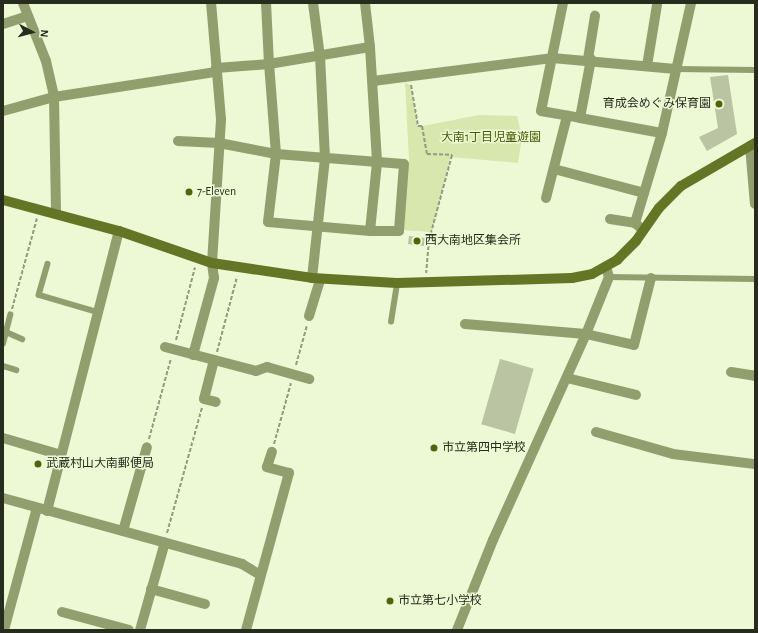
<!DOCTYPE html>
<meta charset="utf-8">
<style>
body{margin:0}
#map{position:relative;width:758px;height:633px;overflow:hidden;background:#edf8d4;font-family:"Alegreya Sans","Noto Sans JP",sans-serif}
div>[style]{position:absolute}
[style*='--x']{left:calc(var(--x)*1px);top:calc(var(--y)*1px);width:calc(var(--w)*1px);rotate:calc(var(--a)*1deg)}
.green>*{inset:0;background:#d7e7ae}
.building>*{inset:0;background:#bac4a2;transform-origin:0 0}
.path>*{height:2px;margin-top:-1px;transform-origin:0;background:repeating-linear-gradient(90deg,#929a80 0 4px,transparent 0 6px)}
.lane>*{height:5.5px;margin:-2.75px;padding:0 2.75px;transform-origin:2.75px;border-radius:2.75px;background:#919f6e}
.street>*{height:10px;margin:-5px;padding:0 5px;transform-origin:5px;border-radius:5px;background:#919f6e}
.secondary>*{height:10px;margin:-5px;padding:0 5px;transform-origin:5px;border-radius:5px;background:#647626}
.dots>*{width:11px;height:11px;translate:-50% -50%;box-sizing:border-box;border:2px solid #edf8d4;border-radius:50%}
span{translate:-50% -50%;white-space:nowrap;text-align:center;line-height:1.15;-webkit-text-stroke:3px #edf8d4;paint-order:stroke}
.poi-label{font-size:12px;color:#282c1e}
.right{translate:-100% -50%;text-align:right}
.left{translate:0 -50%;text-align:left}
.park-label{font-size:12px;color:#495905}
.frame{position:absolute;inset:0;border:4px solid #282c1e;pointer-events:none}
.north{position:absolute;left:12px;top:12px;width:40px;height:40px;-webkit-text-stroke:3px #edf8d4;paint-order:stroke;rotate:96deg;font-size:11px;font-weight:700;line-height:16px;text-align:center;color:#282c1e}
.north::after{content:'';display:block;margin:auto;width:14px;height:18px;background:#282c1e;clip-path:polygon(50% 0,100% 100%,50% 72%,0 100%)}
</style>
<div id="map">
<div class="green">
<div style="clip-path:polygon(405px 82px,411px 86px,418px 127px,479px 115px,517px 116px,522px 137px,518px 163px,451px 157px,432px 232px,403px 230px,409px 160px)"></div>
</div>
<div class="building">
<div style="clip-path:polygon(728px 75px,737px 134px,707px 151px,699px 137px,718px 128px,710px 77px)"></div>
<div style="left:409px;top:236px;width:16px;height:8px;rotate:7deg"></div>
<div style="left:500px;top:359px;width:35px;height:68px;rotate:16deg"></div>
</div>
<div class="path">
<div style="--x:411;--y:85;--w:42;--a:80.3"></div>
<div style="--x:418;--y:126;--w:4;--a:0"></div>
<div style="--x:422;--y:126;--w:28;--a:80"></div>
<div style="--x:427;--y:154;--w:25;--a:2"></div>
<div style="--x:452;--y:155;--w:88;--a:105.1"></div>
<div style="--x:429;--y:240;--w:33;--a:95"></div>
<div style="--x:12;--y:309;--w:94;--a:-74.6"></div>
<div style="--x:176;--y:340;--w:75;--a:-75.4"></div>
<div style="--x:217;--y:352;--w:78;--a:-75.1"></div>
<div style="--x:296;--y:365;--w:41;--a:-74.6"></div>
<div style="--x:149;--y:439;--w:84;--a:-74.8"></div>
<div style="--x:274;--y:444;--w:63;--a:-74.4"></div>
<div style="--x:167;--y:533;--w:130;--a:-74.4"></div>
</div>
<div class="lane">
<div style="--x:676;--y:69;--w:79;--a:0.7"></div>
<div style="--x:48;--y:264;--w:32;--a:106"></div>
<div style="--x:39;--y:295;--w:60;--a:16.3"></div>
<div style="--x:609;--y:277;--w:146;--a:0.8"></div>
<div style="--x:391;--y:322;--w:39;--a:-81"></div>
<div style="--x:4;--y:331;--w:20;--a:24"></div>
<div style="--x:3;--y:344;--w:30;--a:-76"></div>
<div style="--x:3;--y:366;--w:14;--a:17"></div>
</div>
<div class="street">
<div style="--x:23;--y:3;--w:62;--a:68.4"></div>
<div style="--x:46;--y:61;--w:37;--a:77"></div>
<div style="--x:54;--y:97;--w:117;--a:89"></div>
<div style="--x:365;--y:3;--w:44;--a:83.5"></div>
<div style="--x:563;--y:3;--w:110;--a:101.5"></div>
<div style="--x:541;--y:111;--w:40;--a:10"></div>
<div style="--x:580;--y:118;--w:60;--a:-79.4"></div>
<div style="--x:3;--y:24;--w:26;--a:-18"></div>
<div style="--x:588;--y:59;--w:44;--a:-80.8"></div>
<div style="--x:647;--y:66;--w:62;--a:-80.7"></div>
<div style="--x:216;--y:68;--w:53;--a:-4.3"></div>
<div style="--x:269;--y:64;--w:102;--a:-9.6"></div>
<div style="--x:370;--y:47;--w:116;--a:86.5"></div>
<div style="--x:377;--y:163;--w:68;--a:95.9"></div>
<div style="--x:370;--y:231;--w:102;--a:-175"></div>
<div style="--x:268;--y:222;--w:68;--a:-83.3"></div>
<div style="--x:276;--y:154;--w:90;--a:-94.4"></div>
<div style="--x:269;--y:64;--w:61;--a:-92.8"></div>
<div style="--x:373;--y:81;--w:180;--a:-7.3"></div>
<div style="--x:552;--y:58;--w:124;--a:5.1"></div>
<div style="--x:3;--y:111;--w:53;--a:-15.4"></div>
<div style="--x:54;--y:97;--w:164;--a:-8.8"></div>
<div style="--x:580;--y:118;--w:83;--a:10.4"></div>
<div style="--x:178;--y:141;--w:41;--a:2.8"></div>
<div style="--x:219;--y:143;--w:58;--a:10.9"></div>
<div style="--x:276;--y:154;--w:128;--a:4.5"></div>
<div style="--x:404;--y:164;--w:67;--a:94.3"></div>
<div style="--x:399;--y:231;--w:29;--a:180"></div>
<div style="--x:750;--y:146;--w:58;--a:85.1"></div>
<div style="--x:554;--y:169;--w:93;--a:14.9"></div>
<div style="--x:546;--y:198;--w:85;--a:-75.6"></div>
<div style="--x:610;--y:219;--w:25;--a:9"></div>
<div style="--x:643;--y:230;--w:11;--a:-139"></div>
<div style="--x:635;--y:223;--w:94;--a:-73.3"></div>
<div style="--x:662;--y:133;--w:133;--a:-77.4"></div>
<div style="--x:312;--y:278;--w:121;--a:-83.8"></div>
<div style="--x:325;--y:158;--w:101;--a:-92.8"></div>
<div style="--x:320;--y:57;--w:54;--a:-97.4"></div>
<div style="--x:309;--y:316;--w:39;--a:-73"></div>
<div style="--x:465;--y:324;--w:121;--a:4.7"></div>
<div style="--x:586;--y:334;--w:49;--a:12.9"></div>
<div style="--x:634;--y:345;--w:69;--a:-75.8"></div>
<div style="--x:165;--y:347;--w:94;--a:14.8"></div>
<div style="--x:256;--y:371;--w:12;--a:-20"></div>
<div style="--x:267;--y:367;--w:44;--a:15.9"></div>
<div style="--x:193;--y:355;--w:80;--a:-74.7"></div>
<div style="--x:214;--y:278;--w:15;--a:-98"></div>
<div style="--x:212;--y:263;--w:144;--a:-86.4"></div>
<div style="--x:221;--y:119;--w:116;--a:-94.9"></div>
<div style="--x:214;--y:360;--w:40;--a:104.4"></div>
<div style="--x:204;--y:399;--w:12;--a:14"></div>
<div style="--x:731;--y:372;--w:24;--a:9"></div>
<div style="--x:567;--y:378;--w:71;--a:13.8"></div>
<div style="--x:596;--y:432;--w:80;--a:15.9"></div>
<div style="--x:673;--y:454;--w:83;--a:7"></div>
<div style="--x:3;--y:438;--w:60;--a:16.3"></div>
<div style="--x:3;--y:498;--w:248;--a:15.4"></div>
<div style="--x:242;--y:564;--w:21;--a:31"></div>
<div style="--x:47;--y:511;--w:289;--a:-75.6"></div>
<div style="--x:123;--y:531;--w:87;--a:-74.1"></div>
<div style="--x:151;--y:589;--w:56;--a:15.5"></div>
<div style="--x:62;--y:612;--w:69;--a:15"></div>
<div style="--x:4;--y:630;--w:126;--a:-74.9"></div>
<div style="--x:140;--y:630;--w:91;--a:-74.1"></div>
<div style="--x:246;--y:630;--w:163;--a:-74.7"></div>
<div style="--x:289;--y:473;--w:23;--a:-165"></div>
<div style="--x:267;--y:467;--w:16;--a:-72"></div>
<div style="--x:457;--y:630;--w:97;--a:-68.2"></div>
<div style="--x:493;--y:540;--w:226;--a:-65.7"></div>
<div style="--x:586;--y:334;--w:61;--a:-68"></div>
<div style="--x:609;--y:277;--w:10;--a:-107"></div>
</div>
<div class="secondary">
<div style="--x:3;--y:200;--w:120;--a:15"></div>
<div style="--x:119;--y:231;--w:98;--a:19"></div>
<div style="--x:212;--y:263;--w:101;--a:8.5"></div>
<div style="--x:312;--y:278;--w:85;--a:3.4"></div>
<div style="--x:397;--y:283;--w:175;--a:-1.6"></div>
<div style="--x:572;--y:278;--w:20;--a:-11"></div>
<div style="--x:592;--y:274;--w:29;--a:-29"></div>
<div style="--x:617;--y:260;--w:27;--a:-45"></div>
<div style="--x:636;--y:241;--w:40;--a:-55.1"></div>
<div style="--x:659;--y:208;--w:31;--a:-45"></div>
<div style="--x:681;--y:186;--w:86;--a:-30.2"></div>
</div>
<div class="dots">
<div style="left:719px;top:104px;background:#52630a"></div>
<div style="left:189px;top:192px;background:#52630a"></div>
<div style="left:417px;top:241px;background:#52630a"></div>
<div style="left:434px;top:448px;background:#52630a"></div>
<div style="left:38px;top:464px;background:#52630a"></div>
<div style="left:390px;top:601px;background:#52630a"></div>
</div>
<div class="poi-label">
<span class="right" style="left:711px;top:104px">育成会めぐみ保育園</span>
<span class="left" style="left:197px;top:192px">7-Eleven</span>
<span class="left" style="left:425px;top:241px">西大南地区集会所</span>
<span class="left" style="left:442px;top:448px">市立第四中学校</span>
<span class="left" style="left:46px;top:464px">武蔵村山大南郵便局</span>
<span class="left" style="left:398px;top:601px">市立第七小学校</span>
</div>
<div class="park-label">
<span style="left:491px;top:138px">大南1丁目児童遊園</span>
</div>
<div class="frame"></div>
<div class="north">N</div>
</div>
